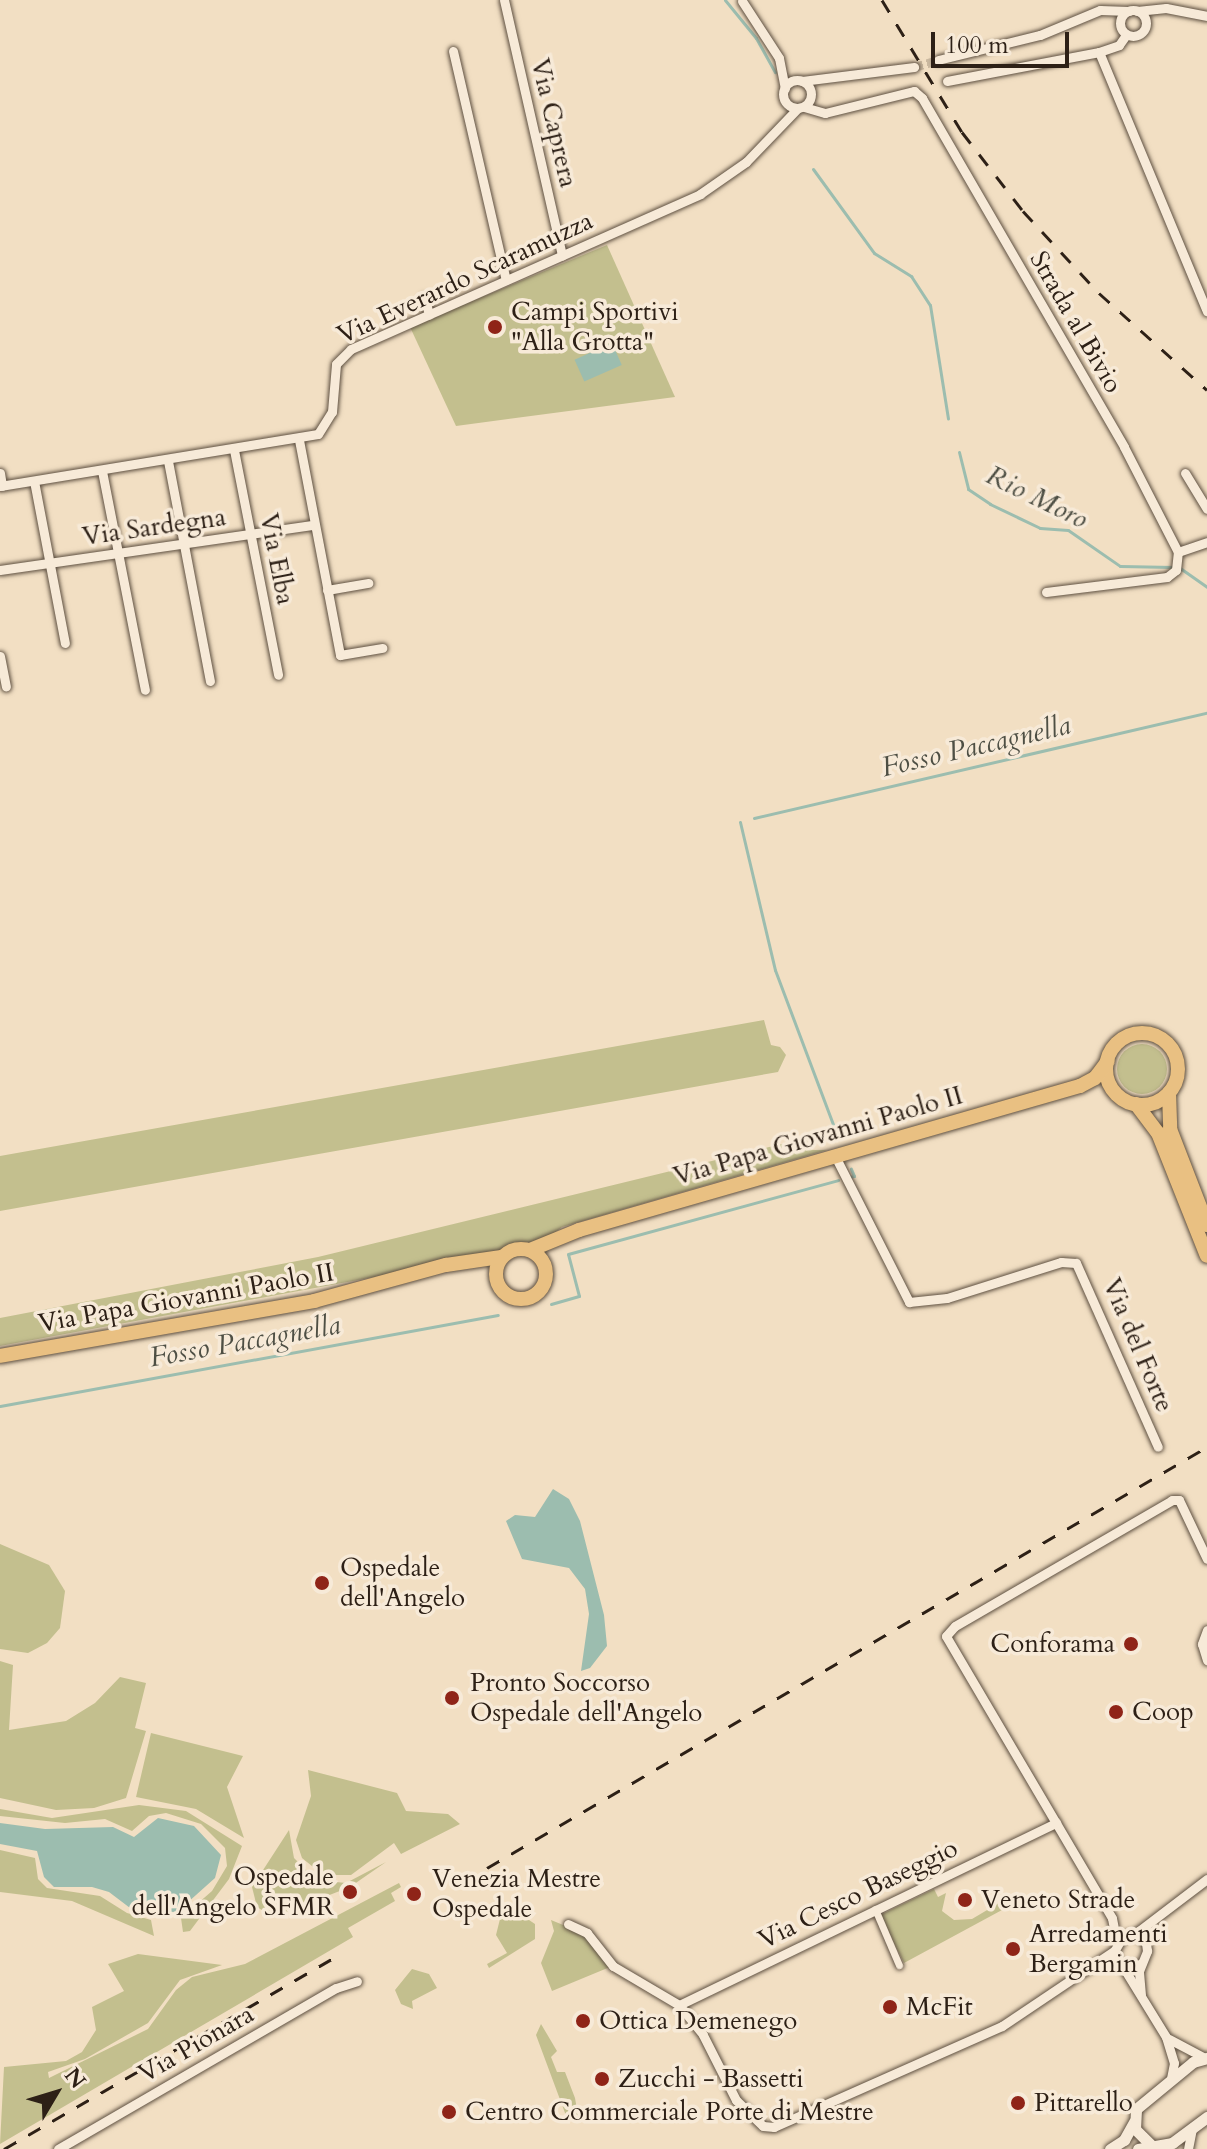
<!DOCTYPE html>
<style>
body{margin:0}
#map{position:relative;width:1207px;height:2149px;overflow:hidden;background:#f2dfc3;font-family:Cardo,serif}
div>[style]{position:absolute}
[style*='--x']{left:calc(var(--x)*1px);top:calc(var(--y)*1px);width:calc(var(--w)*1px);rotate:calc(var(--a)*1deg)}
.green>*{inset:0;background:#c3bf8e}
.round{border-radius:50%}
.water>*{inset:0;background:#9cbdaf;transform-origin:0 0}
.stream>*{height:3px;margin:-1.5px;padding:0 1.5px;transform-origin:1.5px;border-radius:1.5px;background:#9cbdaf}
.minor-tunnel>*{height:9px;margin-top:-4.5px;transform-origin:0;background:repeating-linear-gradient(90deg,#cbb9a0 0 9px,transparent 0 13.5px)}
.roads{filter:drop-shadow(0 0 2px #5e5041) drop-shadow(0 0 2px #5e5041)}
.pedestrian>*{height:7px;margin:-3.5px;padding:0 3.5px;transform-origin:3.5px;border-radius:3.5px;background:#f7ead8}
.minor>*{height:9px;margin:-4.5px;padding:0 4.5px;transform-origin:4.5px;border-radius:4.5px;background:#f7ead8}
.minor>.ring{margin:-4.5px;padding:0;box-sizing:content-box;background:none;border:9px solid #f7ead8;border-radius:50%}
.tertiary>*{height:11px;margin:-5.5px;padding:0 5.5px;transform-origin:5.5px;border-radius:5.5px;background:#f7ead8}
.primary>*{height:14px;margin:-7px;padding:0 7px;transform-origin:7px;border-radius:7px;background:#e9c082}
.primary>.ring{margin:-7px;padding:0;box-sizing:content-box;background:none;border:14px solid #e9c082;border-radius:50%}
.rail>*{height:3px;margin-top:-1.5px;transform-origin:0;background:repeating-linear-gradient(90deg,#2d2016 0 14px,transparent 0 28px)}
.dots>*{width:22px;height:22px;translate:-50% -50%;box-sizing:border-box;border:4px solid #f7ead8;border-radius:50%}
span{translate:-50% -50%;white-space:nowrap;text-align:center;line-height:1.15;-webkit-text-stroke:7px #f7ead8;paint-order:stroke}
.street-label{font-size:26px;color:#2d2016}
.poi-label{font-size:26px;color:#2d2016}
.left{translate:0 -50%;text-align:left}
.right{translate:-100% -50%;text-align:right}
.water-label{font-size:28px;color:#4e4f44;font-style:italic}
.north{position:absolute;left:16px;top:2053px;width:80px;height:80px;-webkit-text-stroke:6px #f7ead8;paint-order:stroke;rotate:52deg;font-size:22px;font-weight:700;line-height:32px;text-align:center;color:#2d2016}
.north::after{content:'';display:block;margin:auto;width:28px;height:36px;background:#2d2016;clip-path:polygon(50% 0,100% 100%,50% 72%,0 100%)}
.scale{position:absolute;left:931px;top:32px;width:138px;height:36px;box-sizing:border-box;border:4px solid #2d2016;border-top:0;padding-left:10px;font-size:24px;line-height:28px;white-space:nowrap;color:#2d2016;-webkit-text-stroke:6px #f7ead8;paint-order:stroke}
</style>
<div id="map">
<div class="green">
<div style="clip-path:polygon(607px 245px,675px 397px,456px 426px,410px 327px)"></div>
<div style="clip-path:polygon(764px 1020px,771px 1045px,780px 1047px,786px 1055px,778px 1072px,0 1211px,0 1156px)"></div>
<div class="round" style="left:1117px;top:1044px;width:50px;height:50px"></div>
<div style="clip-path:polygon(806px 1138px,811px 1150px,827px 1150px,562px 1227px,548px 1238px,513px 1246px,499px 1254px,0 1346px,0 1318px,318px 1257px)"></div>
<div style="clip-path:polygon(0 1544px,49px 1565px,65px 1591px,60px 1628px,47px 1643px,28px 1653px,0 1649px)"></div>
<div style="clip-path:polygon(0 1661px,13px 1665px,9px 1730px,66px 1721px,95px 1703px,120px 1677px,146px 1683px,135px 1728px,146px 1731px,126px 1798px,94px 1808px,56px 1810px,0 1798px)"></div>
<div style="clip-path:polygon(151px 1733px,243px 1756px,227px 1787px,244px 1838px,196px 1809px,136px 1797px)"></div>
<div style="clip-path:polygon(308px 1770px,397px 1793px,406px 1811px,448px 1814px,460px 1824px,401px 1854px,394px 1843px,351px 1875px,323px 1875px,302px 1858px,296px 1840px,311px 1796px)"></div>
<div style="clip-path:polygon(139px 1805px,186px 1811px,242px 1846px,229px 1879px,190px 1931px,183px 1932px,181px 1918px,212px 1891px,227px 1866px,225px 1848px,201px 1824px,166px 1813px,149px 1816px,132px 1831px,105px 1819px,65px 1823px,0 1816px,0 1809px,52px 1818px)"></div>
<div style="clip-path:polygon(289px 1830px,294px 1858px,316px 1880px,346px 1883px,386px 1862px,350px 1887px,273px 1917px,257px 1907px,252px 1887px)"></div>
<div style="clip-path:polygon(0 1850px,35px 1858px,38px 1879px,47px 1888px,100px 1896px,127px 1913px,151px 1920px,154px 1936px,72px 1901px,0 1892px)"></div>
<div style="clip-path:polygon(399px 1883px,401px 1887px,391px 1893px,395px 1901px,348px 1928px,353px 1937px,0 2144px,4px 2067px,66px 2061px,82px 2052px,96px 2030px,92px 2007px,124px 1991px,108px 1964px,138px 1954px,222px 1965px,180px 1980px,148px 2023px,85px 2059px,48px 2072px,49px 2078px,148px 2029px,176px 1990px,192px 1977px,245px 1964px)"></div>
<div style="clip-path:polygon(934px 1889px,938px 1897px,946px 1893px,942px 1911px,954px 1920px,972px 1919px,999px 1903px,1002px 1910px,904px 1963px,880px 1915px)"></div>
<div style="clip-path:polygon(517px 1912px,535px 1924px,535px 1939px,489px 1968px,487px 1964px,507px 1953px,496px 1935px,500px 1919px)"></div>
<div style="clip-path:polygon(551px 1920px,585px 1934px,610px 1967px,552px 1991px,541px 1963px,554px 1931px)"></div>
<div style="clip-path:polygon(412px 1969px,429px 1974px,437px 1988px,412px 2001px,413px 2009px,401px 2004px,395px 1990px)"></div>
<div style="clip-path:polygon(541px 2024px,557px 2051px,551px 2057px,557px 2072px,565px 2072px,575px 2098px,578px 2115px,568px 2121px,536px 2035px)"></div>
</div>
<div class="water">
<div style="left:612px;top:343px;width:24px;height:41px;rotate:66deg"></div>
<div style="clip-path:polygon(553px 1489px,569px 1499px,580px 1521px,604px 1615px,607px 1646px,590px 1668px,581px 1671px,589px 1614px,585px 1589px,569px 1568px,522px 1559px,506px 1521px,515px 1515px,535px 1517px)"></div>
<div style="clip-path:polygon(158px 1818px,194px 1826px,221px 1855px,215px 1878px,177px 1912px,134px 1911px,109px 1892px,92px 1887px,54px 1887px,44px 1877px,37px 1851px,0 1844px,0 1823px,45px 1829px,113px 1827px,134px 1837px)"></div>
</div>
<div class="stream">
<div style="--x:725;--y:0;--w:49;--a:50.8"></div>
<div style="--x:756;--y:38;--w:39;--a:61"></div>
<div style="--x:813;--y:169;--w:104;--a:54"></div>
<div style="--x:874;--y:253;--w:44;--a:31.9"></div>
<div style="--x:911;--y:276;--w:35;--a:57"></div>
<div style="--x:930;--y:305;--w:115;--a:81"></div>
<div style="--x:959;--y:452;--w:38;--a:76"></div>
<div style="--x:968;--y:489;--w:27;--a:34"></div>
<div style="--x:990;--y:504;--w:55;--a:25.6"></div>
<div style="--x:1040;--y:528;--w:28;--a:4"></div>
<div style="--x:1068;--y:530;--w:63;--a:34.7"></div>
<div style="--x:1120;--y:566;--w:53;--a:1.1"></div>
<div style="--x:1180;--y:568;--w:33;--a:35"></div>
<div style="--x:754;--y:818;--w:465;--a:-13.1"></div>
<div style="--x:740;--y:822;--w:152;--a:76.7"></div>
<div style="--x:775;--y:970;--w:176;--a:69.4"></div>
<div style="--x:849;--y:1177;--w:5;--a:-11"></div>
<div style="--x:854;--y:1176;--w:8;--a:-113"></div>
<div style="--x:551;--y:1304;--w:29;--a:-16"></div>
<div style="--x:579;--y:1296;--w:43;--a:-104.7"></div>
<div style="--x:568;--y:1254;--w:280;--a:-15.3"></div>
<div style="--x:0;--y:1406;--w:506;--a:-10.36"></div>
</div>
<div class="minor-tunnel">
<div style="--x:914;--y:67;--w:25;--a:-16"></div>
</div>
<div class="roads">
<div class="pedestrian">
<div style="--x:875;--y:1909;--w:61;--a:66.8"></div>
</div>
<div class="minor">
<div style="--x:504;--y:0;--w:262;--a:77.2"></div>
<div style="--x:742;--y:1;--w:68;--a:57"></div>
<div style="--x:779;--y:58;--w:31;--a:79"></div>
<div class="ring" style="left:1120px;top:10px;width:17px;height:17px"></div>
<div style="--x:1137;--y:11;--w:29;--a:-6"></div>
<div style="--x:1166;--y:8;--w:42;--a:11"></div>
<div style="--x:453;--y:51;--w:235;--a:77"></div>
<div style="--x:1099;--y:52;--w:281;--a:67.4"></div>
<div style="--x:938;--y:60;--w:105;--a:-13.8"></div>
<div style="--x:1040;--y:35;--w:65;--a:-22.6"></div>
<div style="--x:1100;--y:10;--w:29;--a:2"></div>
<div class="ring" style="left:783px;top:80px;width:19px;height:19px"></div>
<div style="--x:802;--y:81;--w:113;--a:-7.1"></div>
<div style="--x:947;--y:81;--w:155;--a:-10.8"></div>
<div style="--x:1099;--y:52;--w:21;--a:-19"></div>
<div style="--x:1119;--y:45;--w:12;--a:-55"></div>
<div style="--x:804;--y:107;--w:22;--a:16"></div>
<div style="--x:825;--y:113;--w:92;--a:-13.9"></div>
<div style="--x:914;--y:91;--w:11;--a:41"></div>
<div style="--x:922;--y:98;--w:403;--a:59.9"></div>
<div style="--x:1124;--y:447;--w:118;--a:62.8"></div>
<div style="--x:1178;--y:552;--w:31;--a:-19"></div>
<div style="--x:425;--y:298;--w:17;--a:77"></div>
<div style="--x:299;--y:440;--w:219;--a:79.2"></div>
<div style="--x:340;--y:655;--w:43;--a:-9.5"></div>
<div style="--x:234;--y:450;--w:229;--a:78.9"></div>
<div style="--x:168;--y:461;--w:224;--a:79.2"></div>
<div style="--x:102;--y:471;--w:223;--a:78.9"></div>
<div style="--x:0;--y:473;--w:13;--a:81"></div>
<div style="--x:1185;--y:473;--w:42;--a:58.6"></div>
<div style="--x:34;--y:481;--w:165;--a:79.2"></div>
<div style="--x:0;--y:486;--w:322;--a:-9.3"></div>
<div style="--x:318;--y:434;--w:26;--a:-58"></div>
<div style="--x:332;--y:412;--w:48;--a:-85.2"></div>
<div style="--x:336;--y:364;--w:21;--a:-45"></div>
<div style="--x:351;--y:349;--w:382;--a:-23.9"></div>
<div style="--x:700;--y:194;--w:56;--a:-34.8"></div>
<div style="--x:746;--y:162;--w:75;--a:-46.1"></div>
<div style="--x:0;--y:570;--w:317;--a:-8.2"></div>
<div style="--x:327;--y:590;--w:42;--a:-9.7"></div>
<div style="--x:1046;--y:592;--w:122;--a:-7.1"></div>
<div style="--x:1167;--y:577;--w:11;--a:-38"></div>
<div style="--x:1176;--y:570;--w:18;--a:-84"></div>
<div style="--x:0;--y:656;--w:31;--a:79"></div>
<div style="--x:835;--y:1156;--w:164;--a:63.1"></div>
<div style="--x:909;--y:1302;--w:38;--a:-6"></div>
<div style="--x:947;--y:1298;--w:120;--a:-17.5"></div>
<div style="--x:1061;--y:1262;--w:15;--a:4"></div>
<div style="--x:1076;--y:1263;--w:201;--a:66"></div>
<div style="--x:1207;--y:1630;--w:15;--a:110"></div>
<div style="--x:1202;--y:1644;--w:17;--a:73"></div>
<div style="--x:568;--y:1924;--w:21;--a:25"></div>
<div style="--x:587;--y:1933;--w:42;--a:51.8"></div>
<div style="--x:613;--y:1966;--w:77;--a:30.6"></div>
<div style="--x:679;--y:2005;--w:38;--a:51"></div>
<div style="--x:703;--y:2035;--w:73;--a:63.1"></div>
<div style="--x:736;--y:2100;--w:37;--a:44"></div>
<div style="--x:763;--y:2126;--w:11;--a:5"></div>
<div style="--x:774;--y:2127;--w:249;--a:-23.9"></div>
<div style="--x:1002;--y:2026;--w:136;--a:-33.9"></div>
<div style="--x:1136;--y:1933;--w:89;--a:-37.3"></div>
<div style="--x:1117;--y:1944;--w:26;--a:-101"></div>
<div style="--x:1112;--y:1918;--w:327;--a:-120.5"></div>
<div style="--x:946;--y:1636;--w:13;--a:-48"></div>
<div style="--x:955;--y:1626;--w:251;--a:-30.1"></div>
<div style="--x:1172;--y:1500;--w:7;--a:0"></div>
<div style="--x:1179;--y:1500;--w:65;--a:64.6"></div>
<div style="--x:1123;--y:1967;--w:82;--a:58.4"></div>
<div style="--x:1166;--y:2037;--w:27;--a:73"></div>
<div style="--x:1174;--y:2063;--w:16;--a:101"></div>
<div style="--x:1141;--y:1995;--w:24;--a:-95"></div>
<div style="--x:1139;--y:1971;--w:22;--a:-68"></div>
<div style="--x:1147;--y:1951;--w:8;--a:-97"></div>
<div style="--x:1146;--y:1943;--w:14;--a:-135"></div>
<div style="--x:1136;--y:1933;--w:13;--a:167"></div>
<div style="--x:1123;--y:1936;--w:16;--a:120"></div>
<div style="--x:1115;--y:1950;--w:12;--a:81"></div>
<div style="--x:1117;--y:1962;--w:15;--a:28"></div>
<div style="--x:1130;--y:1969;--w:13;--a:-27"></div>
<div style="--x:679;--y:2005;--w:419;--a:-25.8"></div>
<div style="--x:1169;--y:2039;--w:41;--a:27.8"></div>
<div style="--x:58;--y:2149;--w:321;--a:-30.1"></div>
<div style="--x:336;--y:1988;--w:22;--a:-18"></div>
<div style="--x:1188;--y:2149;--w:20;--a:-79"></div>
</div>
<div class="tertiary">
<div style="--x:1152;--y:2146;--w:24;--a:-135"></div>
<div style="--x:1135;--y:2129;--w:20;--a:-87"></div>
<div style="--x:1136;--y:2109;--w:74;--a:-39.5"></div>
<div style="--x:1193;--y:2062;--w:15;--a:-16"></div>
<div style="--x:1110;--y:2149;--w:17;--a:-33"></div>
<div style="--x:1124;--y:2140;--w:21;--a:-61"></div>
<div style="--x:1138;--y:2149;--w:35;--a:-10"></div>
<div style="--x:1172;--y:2143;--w:44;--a:-36.6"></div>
</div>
<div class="primary">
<div class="ring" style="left:1106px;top:1033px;width:58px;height:58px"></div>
<div style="--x:1169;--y:1093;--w:36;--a:88"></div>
<div style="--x:1170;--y:1129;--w:103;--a:68.9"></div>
<div style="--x:1136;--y:1104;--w:36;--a:53"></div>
<div style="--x:1158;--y:1133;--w:132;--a:68.3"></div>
<div class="ring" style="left:496px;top:1249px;width:36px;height:36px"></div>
<div style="--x:530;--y:1250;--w:53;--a:-22.2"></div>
<div style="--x:579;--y:1230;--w:521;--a:-16.04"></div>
<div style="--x:1080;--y:1086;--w:17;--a:-28"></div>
<div style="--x:1095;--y:1078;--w:21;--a:-53"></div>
<div style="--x:0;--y:1356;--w:319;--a:-9.9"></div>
<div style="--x:314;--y:1301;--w:137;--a:-15.3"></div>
<div style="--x:446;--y:1265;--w:56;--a:-8.3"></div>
</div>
</div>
<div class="rail">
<div style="--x:882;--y:0;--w:154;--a:58.8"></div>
<div style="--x:962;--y:132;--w:100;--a:52.3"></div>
<div style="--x:1023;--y:211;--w:112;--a:47.2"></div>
<div style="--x:1099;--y:293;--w:145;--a:41.9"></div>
<div style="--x:487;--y:1868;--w:834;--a:-30.32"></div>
<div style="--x:4;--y:2149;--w:386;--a:-30.1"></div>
</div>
<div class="dots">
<div style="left:495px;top:327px;background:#8f2418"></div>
<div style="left:322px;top:1583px;background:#8f2418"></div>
<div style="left:1131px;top:1644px;background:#8f2418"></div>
<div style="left:452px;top:1698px;background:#8f2418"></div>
<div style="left:1116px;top:1712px;background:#8f2418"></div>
<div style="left:350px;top:1892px;background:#8f2418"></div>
<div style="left:414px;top:1894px;background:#8f2418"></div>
<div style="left:965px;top:1900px;background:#8f2418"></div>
<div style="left:1013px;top:1949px;background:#8f2418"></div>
<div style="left:890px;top:2007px;background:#8f2418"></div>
<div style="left:583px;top:2021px;background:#8f2418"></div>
<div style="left:602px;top:2079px;background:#8f2418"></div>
<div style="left:1018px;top:2103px;background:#8f2418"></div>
<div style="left:449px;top:2112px;background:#8f2418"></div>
</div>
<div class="street-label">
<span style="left:554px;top:123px;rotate:77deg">Via Caprera</span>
<span style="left:465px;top:278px;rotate:-25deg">Via Everardo Scaramuzza</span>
<span style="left:1076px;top:322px;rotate:60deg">Strada al Bivio</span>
<span style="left:154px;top:527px;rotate:-8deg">Via Sardegna</span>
<span style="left:277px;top:559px;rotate:79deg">Via Elba</span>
<span style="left:818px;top:1136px;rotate:-16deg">Via Papa Giovanni Paolo II</span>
<span style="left:186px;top:1298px;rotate:-10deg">Via Papa Giovanni Paolo II</span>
<span style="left:1138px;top:1345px;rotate:67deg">Via del Forte</span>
<span style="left:858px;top:1894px;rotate:-26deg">Via Cesco Baseggio</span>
<span style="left:196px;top:2044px;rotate:-30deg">Via Pionara</span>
</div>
<div class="poi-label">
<span class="left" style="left:511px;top:327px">Campi Sportivi<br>"Alla Grotta"</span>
<span class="left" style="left:340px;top:1583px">Ospedale<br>dell'Angelo</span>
<span class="right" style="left:1115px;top:1644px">Conforama</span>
<span class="left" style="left:470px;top:1698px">Pronto Soccorso<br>Ospedale dell'Angelo</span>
<span class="left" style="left:1132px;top:1712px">Coop</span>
<span class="right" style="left:334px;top:1892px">Ospedale<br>dell'Angelo SFMR</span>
<span class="left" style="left:432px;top:1894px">Venezia Mestre<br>Ospedale</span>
<span class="left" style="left:981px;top:1900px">Veneto Strade</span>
<span class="left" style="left:1029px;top:1949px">Arredamenti<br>Bergamin</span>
<span class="left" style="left:906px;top:2007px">McFit</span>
<span class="left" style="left:599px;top:2021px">Ottica Demenego</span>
<span class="left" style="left:618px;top:2079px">Zucchi - Bassetti</span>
<span class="left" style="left:1034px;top:2103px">Pittarello</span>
<span class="left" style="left:465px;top:2112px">Centro Commerciale Porte di Mestre</span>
</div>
<div class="water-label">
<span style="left:1037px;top:497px;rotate:26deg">Rio Moro</span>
<span style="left:976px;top:746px;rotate:-13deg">Fosso Paccagnella</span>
<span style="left:245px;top:1341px;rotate:-10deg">Fosso Paccagnella</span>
</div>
<div class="north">N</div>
<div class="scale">100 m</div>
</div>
